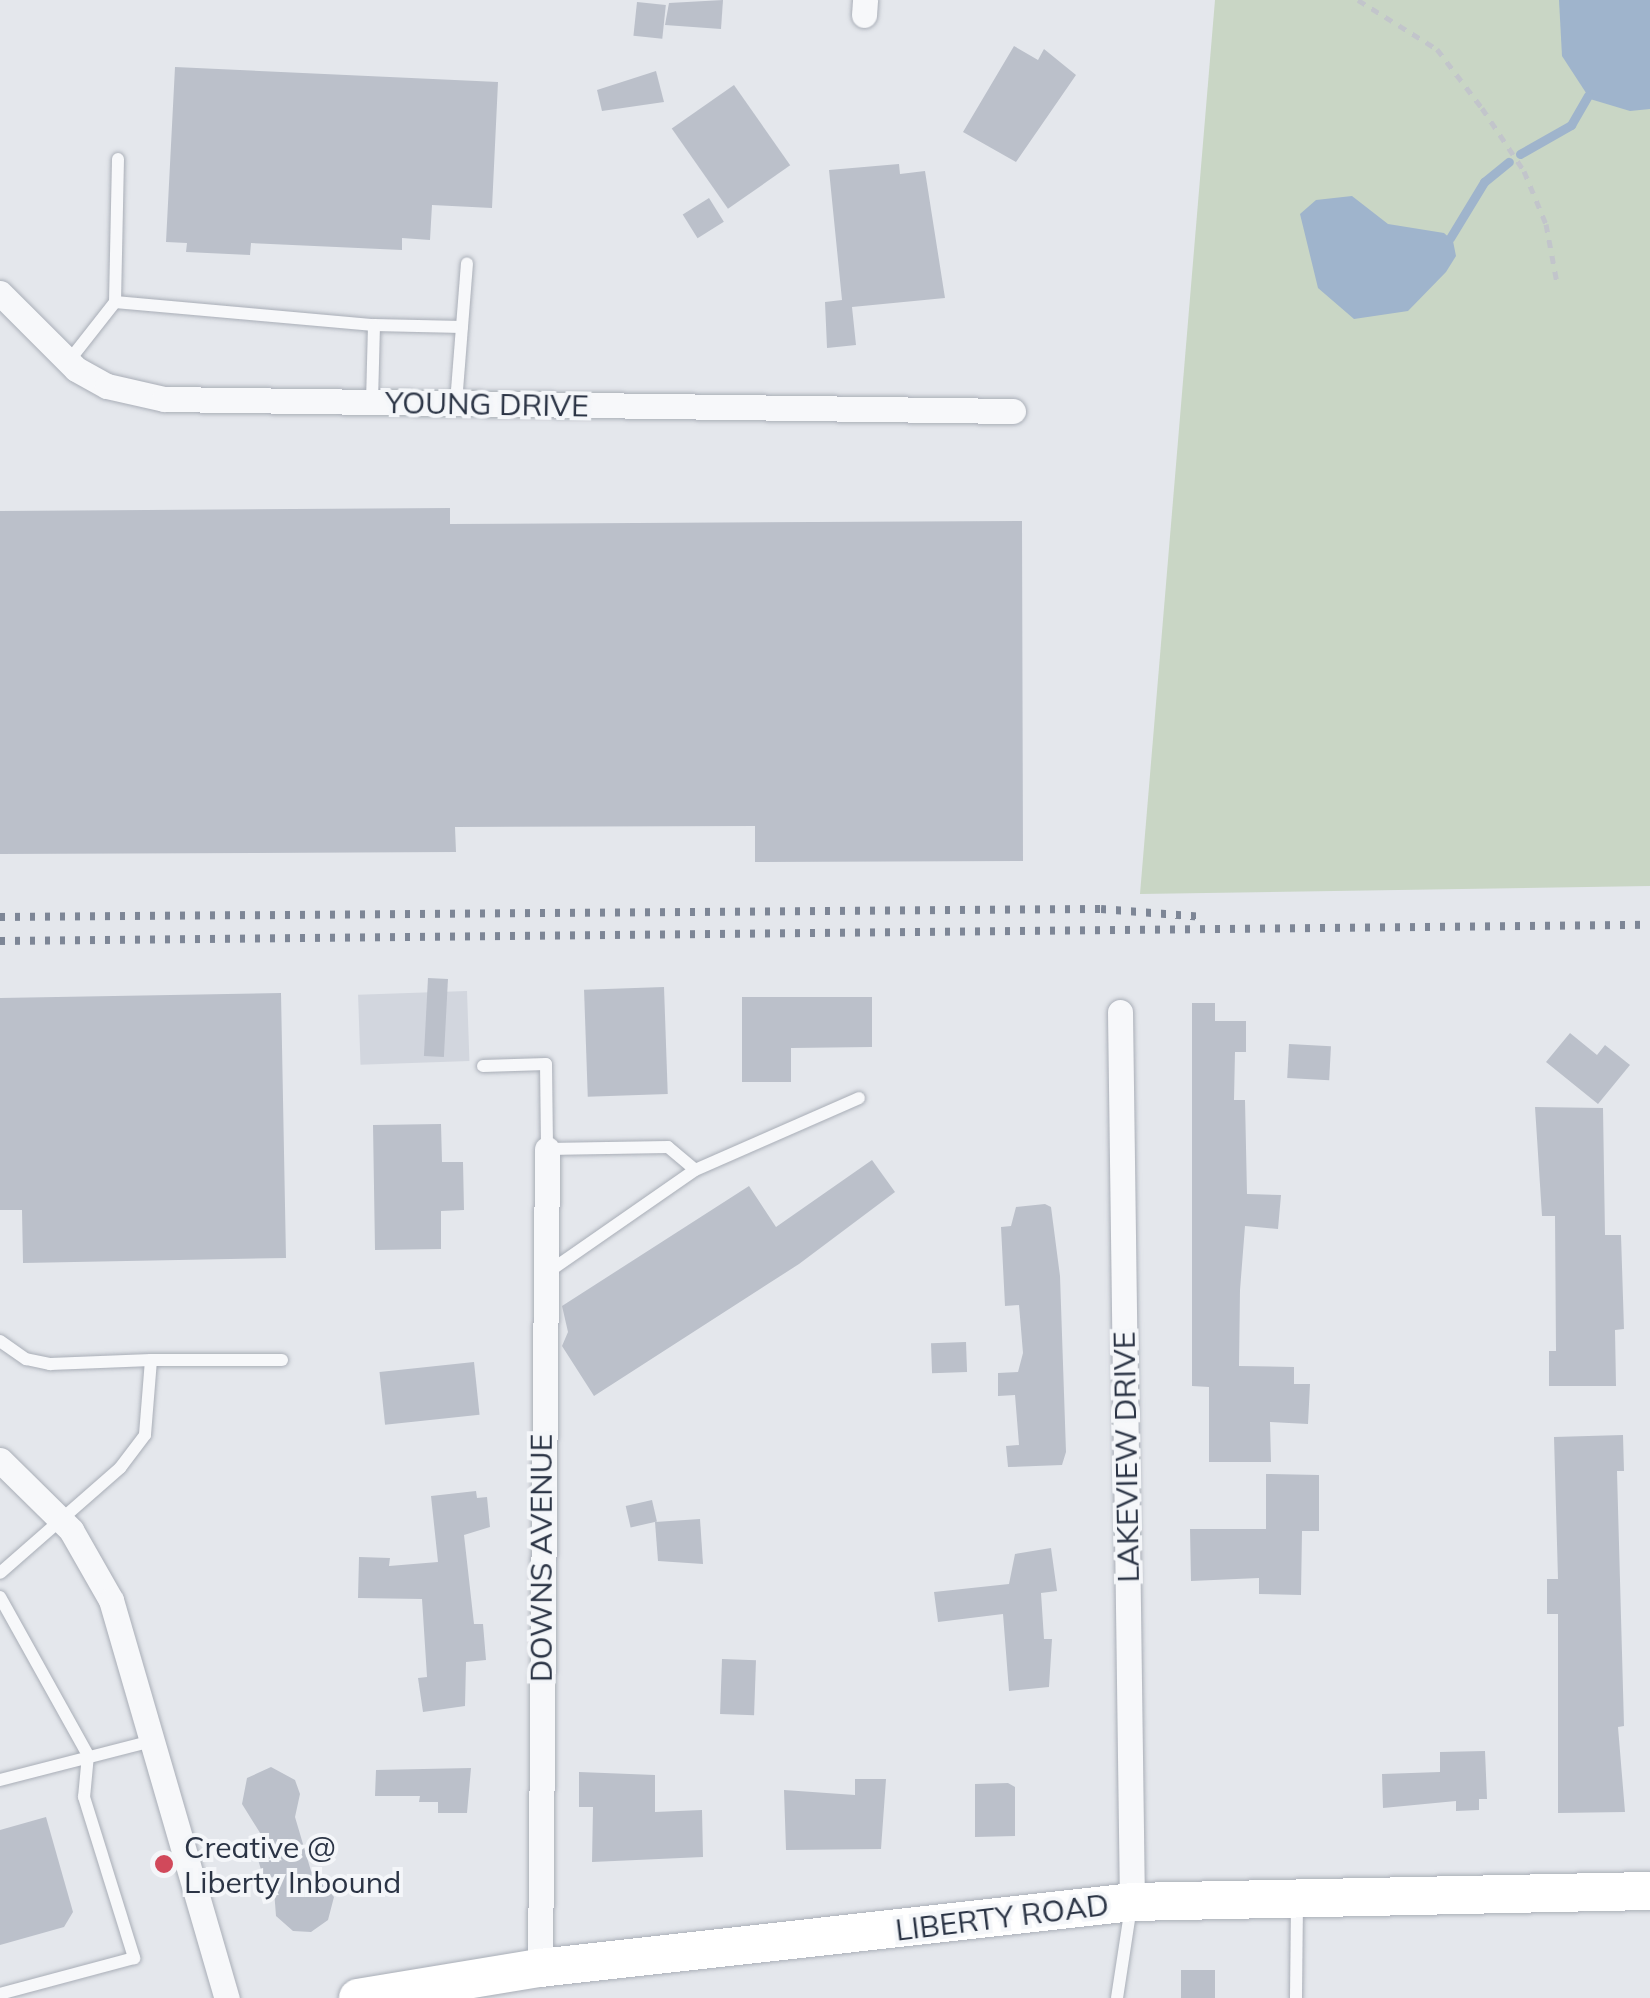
<!DOCTYPE html>
<style>
body{margin:0}
#map{position:relative;width:1650px;height:1998px;overflow:hidden;background:#e4e7ec;font-family:Mulish,sans-serif}
div>[style]{position:absolute}
[style*='--x']{left:calc(var(--x)*1px);top:calc(var(--y)*1px);width:calc(var(--w)*1px);rotate:calc(var(--a)*1deg)}
.built>*{inset:0;background:#d2d6de;transform-origin:0 0}
.green>*{inset:0;background:#c9d6c5}
.water>*{inset:0;background:#9fb4cc}
.stream>*{height:9px;margin:-4.5px;padding:0 4.5px;transform-origin:4.5px;border-radius:4.5px;background:#9fb4cc}
.building>*{inset:0;background:#bbc0ca;transform-origin:0 0}
.path>*{height:5px;margin-top:-2.5px;transform-origin:0;background:repeating-linear-gradient(90deg,#c2c5cb 0 8px,transparent 0 16px)}
.roads{filter:drop-shadow(0 0 2px #a9aeb7) drop-shadow(0 0 2px #a9aeb7)}
.lane>*{height:12px;margin:-6px;padding:0 6px;transform-origin:6px;border-radius:6px;background:#f7f8fa}
.street>*{height:25px;margin:-12.5px;padding:0 12.5px;transform-origin:12.5px;border-radius:12.5px;background:#f7f8fa}
.secondary>*{height:38px;margin:-19px;padding:0 19px;transform-origin:19px;border-radius:19px;background:#fff}
.rail>*{height:8px;margin-top:-4px;transform-origin:0;background:repeating-linear-gradient(90deg,#7d8696 0 5px,transparent 0 15px)}
.dots>*{width:28px;height:28px;translate:-50% -50%;box-sizing:border-box;border:5px solid #f4f6f9;border-radius:50%}
span{translate:-50% -50%;white-space:nowrap;text-align:center;line-height:1.15;-webkit-text-stroke:8px #f4f6f9;paint-order:stroke}
.street-label{font-size:30px;color:#2b3445}
.poi-label{font-size:30px;color:#2b3445}
.left{translate:0 -50%;text-align:left}
</style>
<div id="map">
<div class="built">
<div style="left:467px;top:991px;width:70px;height:109px;rotate:88deg"></div>
</div>
<div class="green">
<div style="clip-path:polygon(1215px 0,1650px 0,1650px 886px,1140px 894px)"></div>
</div>
<div class="water">
<div style="clip-path:polygon(1559px 0,1650px 0,1650px 109px,1630px 111px,1590px 99px,1562px 56px)"></div>
<div style="clip-path:polygon(1352px 196px,1388px 224px,1444px 233px,1453px 241px,1456px 256px,1446px 272px,1408px 311px,1354px 319px,1318px 288px,1300px 214px,1316px 200px)"></div>
</div>
<div class="stream">
<div style="--x:1520;--y:154;--w:59;--a:-29.6"></div>
<div style="--x:1571;--y:125;--w:34;--a:-60"></div>
<div style="--x:1450;--y:238;--w:66;--a:-58.7"></div>
<div style="--x:1484;--y:182;--w:32;--a:-39"></div>
</div>
<div class="building">
<div style="clip-path:polygon(723px 0,721px 29px,665px 25px,669px 3px)"></div>
<div style="left:637px;top:2px;width:29px;height:34px;rotate:6deg"></div>
<div style="clip-path:polygon(1014px 46px,1038px 60px,1044px 49px,1076px 75px,1016px 162px,963px 132px)"></div>
<div style="clip-path:polygon(175px 67px,498px 82px,492px 208px,432px 205px,430px 240px,402px 238px,402px 250px,251px 243px,250px 255px,186px 252px,187px 243px,166px 242px)"></div>
<div style="clip-path:polygon(656px 71px,664px 102px,602px 111px,597px 90px)"></div>
<div style="left:734px;top:85px;width:98px;height:76px;rotate:55deg"></div>
<div style="clip-path:polygon(899px 164px,900px 174px,925px 171px,945px 298px,852px 307px,856px 345px,827px 348px,825px 302px,842px 300px,829px 170px)"></div>
<div style="left:709px;top:198px;width:28px;height:31px;rotate:58deg"></div>
<div style="clip-path:polygon(450px 508px,450px 524px,1022px 521px,1023px 861px,755px 862px,755px 826px,455px 827px,456px 852px,0 854px,0 511px)"></div>
<div style="left:428px;top:978px;width:20px;height:78px;rotate:3deg"></div>
<div style="left:664px;top:987px;width:107px;height:80px;rotate:88deg"></div>
<div style="clip-path:polygon(281px 993px,286px 1258px,23px 1263px,22px 1210px,0 1210px,0 998px)"></div>
<div style="clip-path:polygon(742px 997px,872px 997px,872px 1047px,791px 1048px,791px 1082px,742px 1082px)"></div>
<div style="clip-path:polygon(1192px 1003px,1215px 1003px,1215px 1021px,1246px 1021px,1246px 1052px,1235px 1052px,1234px 1100px,1245px 1100px,1247px 1194px,1281px 1195px,1278px 1229px,1245px 1226px,1240px 1290px,1239px 1366px,1294px 1367px,1294px 1384px,1310px 1384px,1308px 1424px,1270px 1422px,1271px 1462px,1209px 1462px,1209px 1387px,1192px 1386px)"></div>
<div style="clip-path:polygon(1570px 1033px,1597px 1055px,1605px 1045px,1630px 1065px,1598px 1104px,1546px 1062px)"></div>
<div style="left:1289px;top:1044px;width:42px;height:34px;rotate:3deg"></div>
<div style="clip-path:polygon(1535px 1107px,1603px 1108px,1605px 1235px,1621px 1235px,1624px 1329px,1615px 1330px,1616px 1386px,1549px 1386px,1549px 1351px,1556px 1351px,1555px 1216px,1542px 1216px)"></div>
<div style="clip-path:polygon(441px 1124px,442px 1162px,463px 1162px,464px 1210px,441px 1211px,441px 1249px,375px 1250px,373px 1125px)"></div>
<div style="clip-path:polygon(872px 1160px,895px 1192px,799px 1264px,594px 1396px,562px 1346px,568px 1332px,562px 1306px,749px 1186px,776px 1227px)"></div>
<div style="clip-path:polygon(1045px 1204px,1051px 1207px,1060px 1276px,1066px 1452px,1062px 1465px,1008px 1467px,1006px 1446px,1019px 1445px,1015px 1395px,998px 1396px,998px 1373px,1018px 1372px,1023px 1353px,1019px 1305px,1005px 1306px,1001px 1227px,1011px 1226px,1016px 1207px)"></div>
<div style="left:966px;top:1342px;width:30px;height:35px;rotate:88deg"></div>
<div style="left:474px;top:1362px;width:53px;height:95px;rotate:84deg"></div>
<div style="clip-path:polygon(1623px 1435px,1624px 1471px,1617px 1471px,1624px 1726px,1618px 1727px,1625px 1812px,1558px 1813px,1558px 1614px,1547px 1614px,1547px 1579px,1558px 1579px,1554px 1437px)"></div>
<div style="clip-path:polygon(1266px 1474px,1319px 1475px,1319px 1531px,1302px 1531px,1301px 1595px,1259px 1594px,1259px 1578px,1191px 1581px,1190px 1529px,1266px 1529px)"></div>
<div style="clip-path:polygon(476px 1491px,477px 1498px,487px 1497px,490px 1527px,464px 1535px,474px 1624px,483px 1624px,486px 1660px,466px 1662px,465px 1706px,423px 1712px,418px 1678px,427px 1677px,422px 1599px,358px 1598px,359px 1557px,390px 1558px,389px 1566px,438px 1562px,431px 1496px)"></div>
<div style="left:652px;top:1500px;width:22px;height:27px;rotate:77deg"></div>
<div style="clip-path:polygon(700px 1519px,703px 1564px,658px 1561px,655px 1522px)"></div>
<div style="clip-path:polygon(1051px 1548px,1057px 1591px,1041px 1593px,1044px 1639px,1052px 1639px,1049px 1687px,1009px 1691px,1003px 1614px,938px 1622px,934px 1592px,1009px 1584px,1015px 1554px)"></div>
<div style="left:722px;top:1659px;width:34px;height:55px;rotate:2deg"></div>
<div style="clip-path:polygon(1485px 1751px,1487px 1799px,1479px 1799px,1479px 1810px,1456px 1811px,1456px 1801px,1383px 1808px,1382px 1774px,1440px 1772px,1440px 1752px)"></div>
<div style="clip-path:polygon(271px 1767px,295px 1780px,300px 1794px,295px 1817px,311px 1871px,334px 1897px,328px 1920px,311px 1932px,293px 1931px,276px 1916px,273px 1877px,264px 1880px,252px 1839px,262px 1836px,242px 1804px,247px 1778px)"></div>
<div style="clip-path:polygon(471px 1768px,467px 1813px,438px 1813px,438px 1802px,419px 1802px,420px 1796px,375px 1796px,376px 1770px)"></div>
<div style="clip-path:polygon(579px 1772px,655px 1775px,655px 1812px,702px 1810px,703px 1857px,592px 1862px,593px 1807px,579px 1807px)"></div>
<div style="clip-path:polygon(855px 1779px,886px 1779px,881px 1849px,786px 1850px,784px 1790px,855px 1795px)"></div>
<div style="clip-path:polygon(1008px 1783px,1015px 1787px,1015px 1836px,975px 1837px,975px 1784px)"></div>
<div style="clip-path:polygon(46px 1817px,73px 1912px,64px 1927px,0 1945px,0 1830px)"></div>
<div style="left:1215px;top:1970px;width:28px;height:34px;rotate:90deg"></div>
</div>
<div class="path">
<div style="--x:1358;--y:0;--w:93;--a:31.8"></div>
<div style="--x:1437;--y:49;--w:74;--a:52.7"></div>
<div style="--x:1482;--y:108;--w:76;--a:56.3"></div>
<div style="--x:1524;--y:171;--w:57;--a:67.5"></div>
<div style="--x:1546;--y:224;--w:60;--a:79.4"></div>
</div>
<div class="roads">
<div class="lane">
<div style="--x:115;--y:302;--w:143;--a:-88.8"></div>
<div style="--x:374;--y:325;--w:88;--a:1.3"></div>
<div style="--x:68;--y:362;--w:76;--a:-51.9"></div>
<div style="--x:115;--y:302;--w:260;--a:5.1"></div>
<div style="--x:374;--y:325;--w:77;--a:91.5"></div>
<div style="--x:456;--y:403;--w:140;--a:-85.5"></div>
<div style="--x:483;--y:1066;--w:63;--a:-1.8"></div>
<div style="--x:546;--y:1064;--w:85;--a:89.3"></div>
<div style="--x:547;--y:1149;--w:121;--a:-0.9"></div>
<div style="--x:668;--y:1147;--w:35;--a:40"></div>
<div style="--x:695;--y:1170;--w:179;--a:145.2"></div>
<div style="--x:695;--y:1170;--w:179;--a:-23.7"></div>
<div style="--x:0;--y:1341;--w:32;--a:35"></div>
<div style="--x:26;--y:1359;--w:25;--a:12"></div>
<div style="--x:50;--y:1364;--w:101;--a:-2.3"></div>
<div style="--x:151;--y:1360;--w:75;--a:94.6"></div>
<div style="--x:145;--y:1435;--w:41;--a:127.1"></div>
<div style="--x:120;--y:1468;--w:159;--a:138.8"></div>
<div style="--x:151;--y:1360;--w:131;--a:0"></div>
<div style="--x:0;--y:1597;--w:181;--a:60.9"></div>
<div style="--x:88;--y:1755;--w:42;--a:95.4"></div>
<div style="--x:84;--y:1797;--w:169;--a:72.7"></div>
<div style="--x:134;--y:1958;--w:139;--a:165"></div>
<div style="--x:0;--y:1780;--w:157;--a:-14.4"></div>
<div style="--x:1117;--y:1998;--w:92;--a:-81.3"></div>
<div style="--x:1296;--y:1998;--w:96;--a:-89.4"></div>
</div>
<div class="street">
<div style="--x:864;--y:15;--w:15;--a:-86"></div>
<div style="--x:0;--y:293;--w:107;--a:45"></div>
<div style="--x:76;--y:369;--w:35;--a:29"></div>
<div style="--x:107;--y:386;--w:58;--a:12.8"></div>
<div style="--x:164;--y:399;--w:849;--a:0.81"></div>
<div style="--x:1120;--y:1012;--w:890;--a:89.23"></div>
<div style="--x:0;--y:1460;--w:100;--a:44.6"></div>
<div style="--x:71;--y:1530;--w:81;--a:60.3"></div>
<div style="--x:111;--y:1600;--w:415;--a:73.8"></div>
<div style="--x:540;--y:1968;--w:819;--a:-89.51"></div>
</div>
<div class="secondary">
<div style="--x:358;--y:1998;--w:184;--a:-9.4"></div>
<div style="--x:540;--y:1968;--w:596;--a:-6.36"></div>
<div style="--x:1132;--y:1902;--w:518;--a:-1.22"></div>
</div>
</div>
<div class="rail">
<div style="--x:0;--y:917;--w:1101;--a:-0.42"></div>
<div style="--x:1101;--y:909;--w:103;--a:4.4"></div>
<div style="--x:0;--y:941;--w:1650;--a:-0.56"></div>
</div>
<div class="dots">
<div style="left:164px;top:1864px;background:#d1495b"></div>
</div>
<div class="street-label">
<span style="left:487px;top:404px;rotate:1deg">YOUNG DRIVE</span>
<span style="left:1126px;top:1457px;rotate:-91deg">LAKEVIEW DRIVE</span>
<span style="left:541px;top:1558px;rotate:-90deg">DOWNS AVENUE</span>
<span style="left:1002px;top:1917px;rotate:-7deg">LIBERTY ROAD</span>
</div>
<div class="poi-label">
<span class="left" style="left:184px;top:1864px">Creative @<br>Liberty Inbound</span>
</div>
</div>
